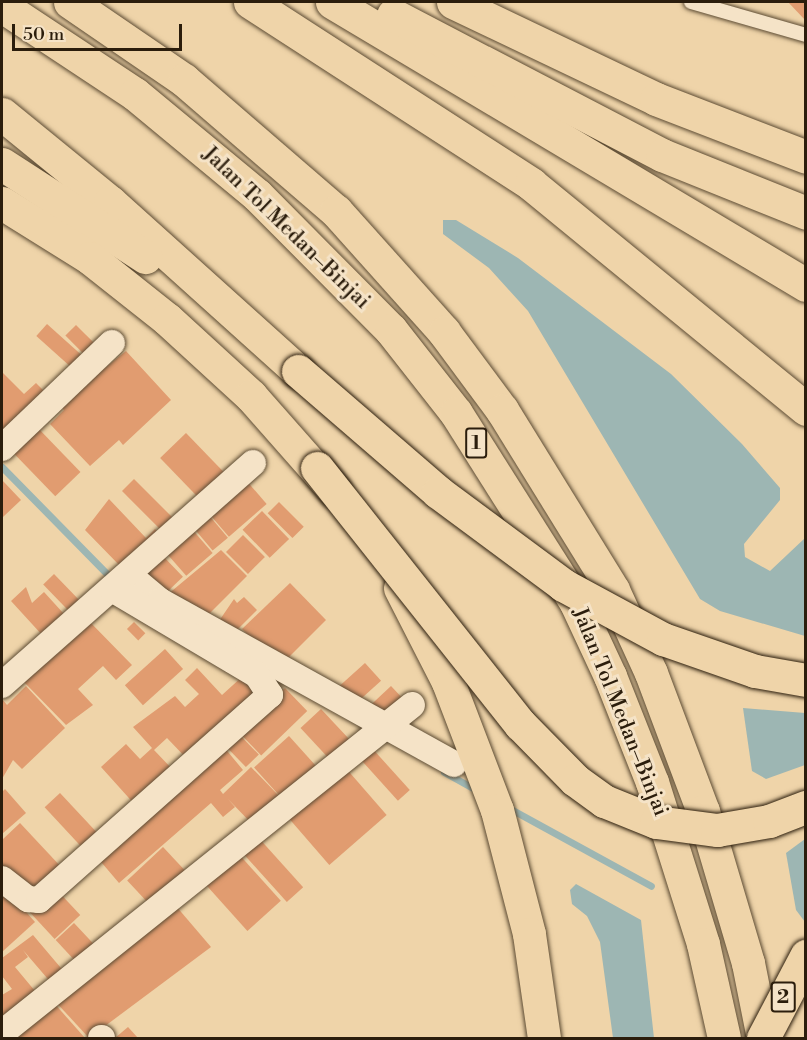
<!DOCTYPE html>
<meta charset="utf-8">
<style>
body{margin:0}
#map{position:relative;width:807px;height:1040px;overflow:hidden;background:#efd4a9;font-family:"Libre Bodoni",serif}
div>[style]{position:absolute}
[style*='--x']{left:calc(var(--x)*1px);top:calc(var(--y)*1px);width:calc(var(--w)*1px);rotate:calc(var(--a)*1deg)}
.water>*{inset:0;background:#9db6b3}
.stream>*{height:7px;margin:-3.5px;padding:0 3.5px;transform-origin:3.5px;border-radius:3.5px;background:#9db6b3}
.building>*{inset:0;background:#e19c70;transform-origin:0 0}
.roads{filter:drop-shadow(0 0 2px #5c4b33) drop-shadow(0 0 2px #5c4b33)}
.lane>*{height:14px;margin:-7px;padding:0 7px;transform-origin:7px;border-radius:7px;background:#f5e3c7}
.street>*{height:26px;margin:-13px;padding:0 13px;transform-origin:13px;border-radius:13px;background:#f5e3c7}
.highway>*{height:33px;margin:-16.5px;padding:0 16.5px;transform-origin:16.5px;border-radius:16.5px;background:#efd4a9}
.bridges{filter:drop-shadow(0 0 2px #2b1d0c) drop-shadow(0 0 2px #2b1d0c)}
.highway-bridge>*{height:33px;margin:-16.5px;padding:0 16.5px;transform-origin:16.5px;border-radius:16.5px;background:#efd4a9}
span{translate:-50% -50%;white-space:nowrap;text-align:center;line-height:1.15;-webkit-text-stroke:6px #f5e3c7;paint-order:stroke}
.shield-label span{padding:2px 4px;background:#f5e3c7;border:2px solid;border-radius:4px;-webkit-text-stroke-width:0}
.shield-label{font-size:20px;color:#2b1d0c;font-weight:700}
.street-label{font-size:21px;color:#2b1d0c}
.frame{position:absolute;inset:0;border:3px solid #2b1d0c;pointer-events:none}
.scale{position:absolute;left:12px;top:24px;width:170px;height:27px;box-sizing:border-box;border:3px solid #2b1d0c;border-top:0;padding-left:8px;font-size:18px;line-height:21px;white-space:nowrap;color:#2b1d0c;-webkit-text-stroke:4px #f5e3c7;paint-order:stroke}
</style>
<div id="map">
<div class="water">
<div style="clip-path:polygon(443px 220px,456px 220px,518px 258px,671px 374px,742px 444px,780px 488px,780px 500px,744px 544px,745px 557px,770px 571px,805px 538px,805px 636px,720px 611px,700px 599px,528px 311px,489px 268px,443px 234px)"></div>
<div style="clip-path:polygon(743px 708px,805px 713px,805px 765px,766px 779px,752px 771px)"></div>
<div style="clip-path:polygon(805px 839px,805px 922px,796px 910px,786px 853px)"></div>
<div style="clip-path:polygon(576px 884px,641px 920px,654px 1038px,613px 1038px,600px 942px,587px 916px,572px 904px,570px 890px)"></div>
</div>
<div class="stream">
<div style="--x:2;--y:467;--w:158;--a:45.5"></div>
<div style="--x:444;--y:772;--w:37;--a:29"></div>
<div style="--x:507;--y:807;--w:164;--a:28.7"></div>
</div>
<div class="building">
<div style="clip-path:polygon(788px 2px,806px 2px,806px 21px)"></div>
<div style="left:47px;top:324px;width:48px;height:16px;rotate:42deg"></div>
<div style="left:76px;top:325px;width:33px;height:15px;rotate:45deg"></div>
<div style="clip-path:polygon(126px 351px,171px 400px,123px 445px,119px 440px,90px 466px,50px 424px,64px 410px,59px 405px)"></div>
<div style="clip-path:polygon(2px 372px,24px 394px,36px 383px,48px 395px,2px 443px)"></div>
<div style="left:36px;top:426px;width:64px;height:35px;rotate:46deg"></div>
<div style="left:186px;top:433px;width:65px;height:36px;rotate:46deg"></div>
<div style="left:134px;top:479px;width:64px;height:17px;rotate:45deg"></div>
<div style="left:245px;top:479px;width:33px;height:50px;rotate:49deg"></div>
<div style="clip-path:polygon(2px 480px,21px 500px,3px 517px,2px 515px)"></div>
<div style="clip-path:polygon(109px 499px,146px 538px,155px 529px,164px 538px,122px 568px,85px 530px)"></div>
<div style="left:279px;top:502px;width:35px;height:16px;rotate:45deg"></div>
<div style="left:262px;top:511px;width:39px;height:27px;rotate:46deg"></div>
<div style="left:208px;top:514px;width:31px;height:20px;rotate:50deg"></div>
<div style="left:191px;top:528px;width:33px;height:35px;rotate:49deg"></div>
<div style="left:243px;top:535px;width:31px;height:24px;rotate:45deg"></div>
<div style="clip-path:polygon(221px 550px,247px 576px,205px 618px,188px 601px,180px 608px,167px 595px)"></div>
<div style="left:160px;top:553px;width:33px;height:30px;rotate:46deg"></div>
<div style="left:54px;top:574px;width:47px;height:15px;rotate:46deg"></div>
<div style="clip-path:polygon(290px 583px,326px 620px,284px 662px,266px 653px,242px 629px)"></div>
<div style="clip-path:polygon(26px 587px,32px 603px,44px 592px,64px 614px,43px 636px,11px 601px)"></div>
<div style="clip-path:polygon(244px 597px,257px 610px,232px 635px,219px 621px,234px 599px,237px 603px)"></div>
<div style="clip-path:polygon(88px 620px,132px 665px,116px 680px,103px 666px,78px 689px,93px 705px,66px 725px,23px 681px)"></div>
<div style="left:134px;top:622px;width:16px;height:10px;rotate:45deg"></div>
<div style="left:165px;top:649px;width:27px;height:54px;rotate:48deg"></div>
<div style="left:365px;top:663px;width:24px;height:37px;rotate:48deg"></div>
<div style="clip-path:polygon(197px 668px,222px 695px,244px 675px,261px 692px,189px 761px,167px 738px,154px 750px,175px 772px,137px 807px,101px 767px,126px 744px,140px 759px,152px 748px,133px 727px,175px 696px,185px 707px,199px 694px,185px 680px)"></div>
<div style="clip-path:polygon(26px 686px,65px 728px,22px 769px,13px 760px,2px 779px,2px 699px,7px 705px)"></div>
<div style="left:391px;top:686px;width:22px;height:31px;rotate:47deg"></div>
<div style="left:285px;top:688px;width:32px;height:64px;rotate:46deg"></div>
<div style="left:321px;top:709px;width:50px;height:28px;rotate:47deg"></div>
<div style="left:238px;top:733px;width:30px;height:18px;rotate:46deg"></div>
<div style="left:289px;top:736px;width:47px;height:47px;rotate:48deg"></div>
<div style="clip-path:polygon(223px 746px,243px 770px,220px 790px,223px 794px,251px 767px,282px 799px,254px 826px,228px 799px,235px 807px,223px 817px,211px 803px,119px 883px,96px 856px)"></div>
<div style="left:371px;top:747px;width:58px;height:16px;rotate:48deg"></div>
<div style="left:344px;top:766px;width:65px;height:76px;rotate:49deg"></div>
<div style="clip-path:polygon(5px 789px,26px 813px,2px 834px,2px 792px)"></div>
<div style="left:60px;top:793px;width:62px;height:21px;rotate:47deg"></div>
<div style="clip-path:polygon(20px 823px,63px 869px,31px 898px,2px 866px,2px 840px)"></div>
<div style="left:257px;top:836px;width:69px;height:22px;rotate:48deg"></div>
<div style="left:163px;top:847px;width:37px;height:49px;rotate:47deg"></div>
<div style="left:236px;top:851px;width:67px;height:45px;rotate:48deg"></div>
<div style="clip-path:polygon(4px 887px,35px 922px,2px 952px,2px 889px)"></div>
<div style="left:55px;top:888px;width:37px;height:35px;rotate:47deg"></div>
<div style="clip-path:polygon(170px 899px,211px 947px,89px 1038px,53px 999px)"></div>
<div style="left:74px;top:923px;width:35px;height:25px;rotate:47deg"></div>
<div style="clip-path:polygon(33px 935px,66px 974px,53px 985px,23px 950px,28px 957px,15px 967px,40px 997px,2px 1029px,2px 995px,12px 989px,2px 976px,2px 958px)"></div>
<div style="clip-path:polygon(54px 1003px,85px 1038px,4px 1038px)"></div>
<div style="clip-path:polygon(128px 1027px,138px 1038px,115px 1038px)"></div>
</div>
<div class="roads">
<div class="lane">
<div style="--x:691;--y:2;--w:120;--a:16"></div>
</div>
<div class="street">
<div style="--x:2;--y:448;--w:152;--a:-43.7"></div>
<div style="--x:129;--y:575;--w:40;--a:40"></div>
<div style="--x:160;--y:601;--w:336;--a:29"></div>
<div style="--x:2;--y:685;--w:335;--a:-41.5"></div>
<div style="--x:2;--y:879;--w:33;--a:38"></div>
<div style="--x:28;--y:899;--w:11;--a:5"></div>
<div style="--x:39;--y:900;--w:309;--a:-41.6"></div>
<div style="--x:270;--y:695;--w:24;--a:-123"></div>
<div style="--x:257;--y:675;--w:169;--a:-149.3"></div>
<div style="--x:2;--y:1033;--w:525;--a:-38.66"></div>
<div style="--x:101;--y:1038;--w:1;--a:0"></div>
</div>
<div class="highway">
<div style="--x:70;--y:2;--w:138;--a:34.4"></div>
<div style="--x:184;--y:80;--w:201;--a:40.8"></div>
<div style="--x:336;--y:211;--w:162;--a:48.2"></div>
<div style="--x:444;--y:332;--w:97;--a:53.4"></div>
<div style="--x:502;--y:410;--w:211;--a:58.3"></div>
<div style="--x:613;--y:590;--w:91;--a:65.4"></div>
<div style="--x:651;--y:673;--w:147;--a:69.4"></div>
<div style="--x:703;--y:811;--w:159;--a:73.5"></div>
<div style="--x:748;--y:963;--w:76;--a:78.7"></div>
<div style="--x:250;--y:2;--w:335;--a:32.9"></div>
<div style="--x:531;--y:184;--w:355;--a:39.3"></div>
<div style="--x:332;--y:2;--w:552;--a:30.84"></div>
<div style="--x:453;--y:2;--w:225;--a:25.5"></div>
<div style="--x:656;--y:99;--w:161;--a:21.1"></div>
<div style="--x:2;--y:6;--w:159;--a:33.5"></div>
<div style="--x:135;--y:94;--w:158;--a:39.6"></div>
<div style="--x:257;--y:195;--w:190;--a:45.2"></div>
<div style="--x:391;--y:330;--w:105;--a:51.9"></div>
<div style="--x:456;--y:413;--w:225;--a:57.7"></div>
<div style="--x:576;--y:603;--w:81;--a:65"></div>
<div style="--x:610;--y:676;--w:114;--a:68.4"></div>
<div style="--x:652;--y:782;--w:170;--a:72.5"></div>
<div style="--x:703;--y:944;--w:96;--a:77.4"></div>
<div style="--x:393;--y:15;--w:303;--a:27.5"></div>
<div style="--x:662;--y:155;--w:155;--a:21.9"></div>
<div style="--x:2;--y:114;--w:139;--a:39.2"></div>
<div style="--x:110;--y:202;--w:253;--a:42"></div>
<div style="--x:2;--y:164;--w:171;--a:33"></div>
<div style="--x:2;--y:203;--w:104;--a:32"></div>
<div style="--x:90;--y:258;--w:98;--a:38.4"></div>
<div style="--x:167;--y:319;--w:114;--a:42.5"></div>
<div style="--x:251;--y:396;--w:125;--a:48.6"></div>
<div style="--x:400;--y:588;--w:106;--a:62.9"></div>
<div style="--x:448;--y:682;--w:137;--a:69.1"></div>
<div style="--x:497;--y:810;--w:128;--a:75.5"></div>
<div style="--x:529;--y:934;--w:105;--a:81.8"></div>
</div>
</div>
<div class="bridges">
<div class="highway-bridge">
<div style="--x:298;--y:371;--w:185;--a:40.8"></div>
<div style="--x:438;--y:492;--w:156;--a:36.6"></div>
<div style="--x:563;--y:585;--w:114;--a:28.4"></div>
<div style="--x:663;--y:639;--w:97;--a:19.2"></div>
<div style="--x:755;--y:671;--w:52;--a:10"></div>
<div style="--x:317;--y:468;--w:327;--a:51.6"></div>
<div style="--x:520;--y:724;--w:78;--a:45.5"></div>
<div style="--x:575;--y:780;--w:36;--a:36"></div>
<div style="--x:604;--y:801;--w:56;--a:22"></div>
<div style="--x:656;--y:822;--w:62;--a:7.5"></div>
<div style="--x:717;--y:830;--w:53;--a:-9.8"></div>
<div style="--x:769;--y:821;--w:40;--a:-21"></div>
<div style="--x:763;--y:1038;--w:93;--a:-62.3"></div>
</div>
</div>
<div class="shield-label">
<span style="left:476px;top:443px">1</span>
<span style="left:783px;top:997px">2</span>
</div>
<div class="street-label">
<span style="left:286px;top:228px;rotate:44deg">Jalan Tol Medan–Binjai</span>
<span style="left:620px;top:712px;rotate:68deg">Jalan Tol Medan–Binjai</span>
</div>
<div class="frame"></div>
<div class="scale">50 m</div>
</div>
